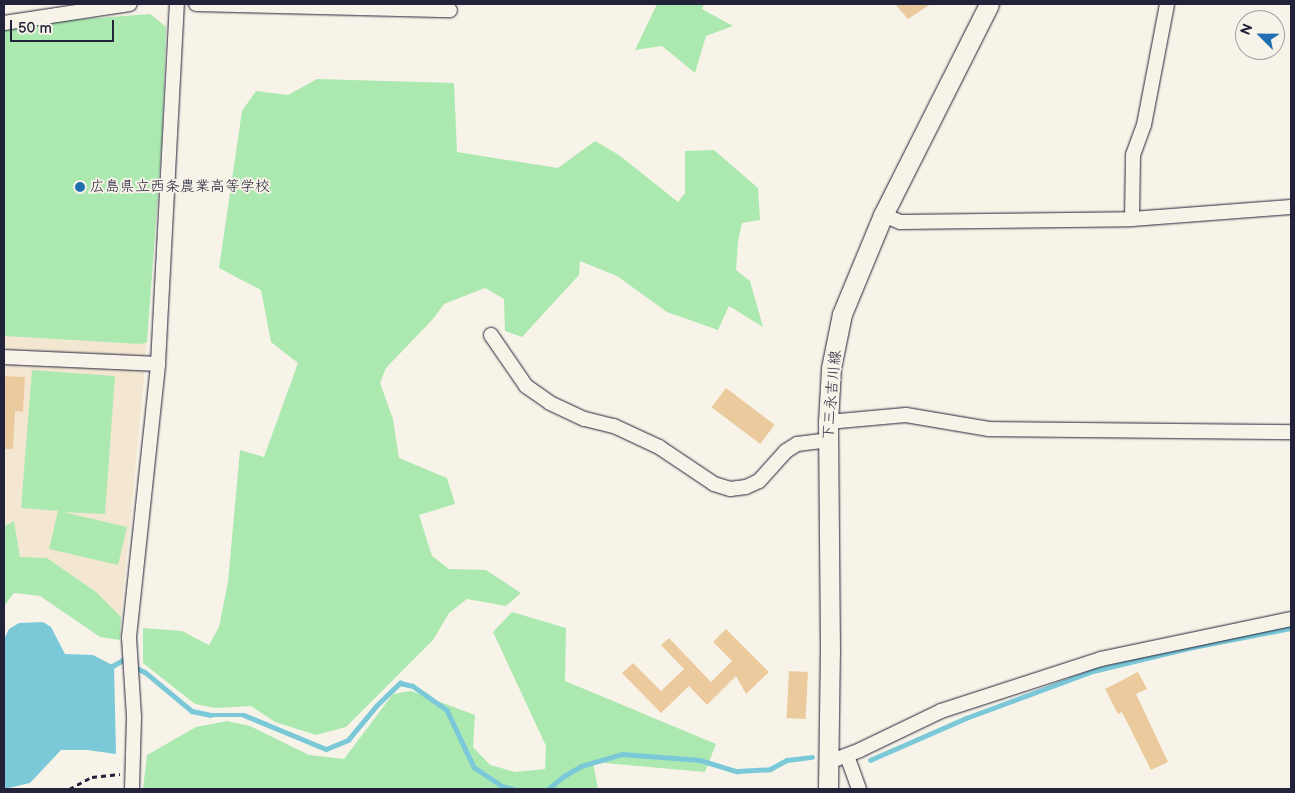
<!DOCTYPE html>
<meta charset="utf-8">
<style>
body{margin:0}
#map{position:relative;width:1295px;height:793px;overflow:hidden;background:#f7f3e8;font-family:"Balsamiq Sans","Klee One",sans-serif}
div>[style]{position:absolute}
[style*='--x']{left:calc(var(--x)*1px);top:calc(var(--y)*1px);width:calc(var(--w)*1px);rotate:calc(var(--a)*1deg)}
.built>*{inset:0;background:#f3e7d2}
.green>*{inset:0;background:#ace9b0}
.water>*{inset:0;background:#7bc9d8}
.stream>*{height:4.5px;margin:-2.25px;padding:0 2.25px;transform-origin:2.25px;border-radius:2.25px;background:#7bc9d8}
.building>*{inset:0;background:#ebcb9d;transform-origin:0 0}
.path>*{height:2.5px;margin-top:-1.25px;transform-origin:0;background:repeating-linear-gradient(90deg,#22223b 0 5px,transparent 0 9px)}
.roads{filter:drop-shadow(0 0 1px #22223b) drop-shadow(0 0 1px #22223b)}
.minor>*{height:14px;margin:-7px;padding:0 7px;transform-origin:7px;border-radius:7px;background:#f7f3e8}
.secondary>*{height:19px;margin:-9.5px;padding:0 9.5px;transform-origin:9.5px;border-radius:9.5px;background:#f7f3e8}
.dots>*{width:14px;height:14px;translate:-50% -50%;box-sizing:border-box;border:2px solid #f7f3e8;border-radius:50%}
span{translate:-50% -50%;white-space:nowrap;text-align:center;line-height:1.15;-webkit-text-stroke:4px #f7f3e8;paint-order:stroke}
.poi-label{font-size:15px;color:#22223b}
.left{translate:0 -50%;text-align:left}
.street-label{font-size:15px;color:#22223b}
.frame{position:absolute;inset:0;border:5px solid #22223b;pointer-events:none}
.north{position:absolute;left:1235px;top:10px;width:50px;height:50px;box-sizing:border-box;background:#f7f3e8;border:1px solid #a29fa3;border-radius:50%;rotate:293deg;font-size:14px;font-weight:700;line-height:20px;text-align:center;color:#22223b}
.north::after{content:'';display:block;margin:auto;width:18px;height:22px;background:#1f6fb2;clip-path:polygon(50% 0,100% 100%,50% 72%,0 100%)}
.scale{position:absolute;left:10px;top:20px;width:104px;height:22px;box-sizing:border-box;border:2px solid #22223b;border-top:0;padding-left:6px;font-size:15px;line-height:18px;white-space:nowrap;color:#22223b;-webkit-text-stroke:4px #f7f3e8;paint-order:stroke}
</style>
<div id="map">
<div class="built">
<div style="clip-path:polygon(150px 14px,166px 27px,144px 380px,121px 617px,96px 592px,47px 559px,20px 557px,14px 521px,4px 526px,4px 31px)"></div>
</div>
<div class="green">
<div style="clip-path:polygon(657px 4px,704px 4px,702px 9px,733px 26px,706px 36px,695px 73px,662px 46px,635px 50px)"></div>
<div style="clip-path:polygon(150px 14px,166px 27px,162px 140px,147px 342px,141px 344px,4px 336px,4px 31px,44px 22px)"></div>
<div style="clip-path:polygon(317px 79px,454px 83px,457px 152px,558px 168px,595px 141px,619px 155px,678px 202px,685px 193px,685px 151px,714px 150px,758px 188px,760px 220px,742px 223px,738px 241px,736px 270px,750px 281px,763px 327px,729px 306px,718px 330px,667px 312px,617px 276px,580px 261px,579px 275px,522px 337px,505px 331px,504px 299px,485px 288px,444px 304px,433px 319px,386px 368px,380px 383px,393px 419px,399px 458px,447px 478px,455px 504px,419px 515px,432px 556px,449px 569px,486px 570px,521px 593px,506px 606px,467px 599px,449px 613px,433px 640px,346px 727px,316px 735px,275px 722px,251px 706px,215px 708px,195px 704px,143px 663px,143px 628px,182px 631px,209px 645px,219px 627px,228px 582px,240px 450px,264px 457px,298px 363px,271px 342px,261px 290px,219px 268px,242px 111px,256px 91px,288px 95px)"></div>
<div style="clip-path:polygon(32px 370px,115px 376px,105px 514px,63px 512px,127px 527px,118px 565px,49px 549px,58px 511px,21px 508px)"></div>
<div style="clip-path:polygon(14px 521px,20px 557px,47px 558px,96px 592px,121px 617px,120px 640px,100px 637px,40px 596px,14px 593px,4px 606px,4px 526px)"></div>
<div style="clip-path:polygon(512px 612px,566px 628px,565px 681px,716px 744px,705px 772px,593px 762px,598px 789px,143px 789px,147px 755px,196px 727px,227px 721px,250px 726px,309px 755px,344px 759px,393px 694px,411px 691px,475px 715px,473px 747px,490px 765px,515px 772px,545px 769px,546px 746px,493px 632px)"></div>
</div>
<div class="water">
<div style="clip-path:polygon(43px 622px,51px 627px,65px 654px,93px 655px,114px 666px,116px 754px,87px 750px,61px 750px,30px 783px,4px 789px,4px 639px,9px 629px,19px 623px)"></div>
</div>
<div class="stream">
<div style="--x:109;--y:668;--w:16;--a:-30"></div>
<div style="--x:123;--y:660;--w:25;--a:29"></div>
<div style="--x:145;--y:672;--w:61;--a:39.7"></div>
<div style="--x:192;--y:711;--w:19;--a:12"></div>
<div style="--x:211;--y:715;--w:33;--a:0"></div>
<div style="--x:244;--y:715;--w:89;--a:22.5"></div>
<div style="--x:326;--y:749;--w:24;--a:-22"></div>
<div style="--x:348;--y:740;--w:45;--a:-50.4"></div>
<div style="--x:377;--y:705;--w:32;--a:-44"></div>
<div style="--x:400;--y:683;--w:13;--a:13"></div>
<div style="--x:413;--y:686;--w:42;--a:35.2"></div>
<div style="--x:447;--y:710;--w:63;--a:64.7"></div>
<div style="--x:474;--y:767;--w:34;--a:34"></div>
<div style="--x:502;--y:786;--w:11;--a:15"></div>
<div style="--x:870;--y:760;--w:105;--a:-23.6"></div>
<div style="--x:966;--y:718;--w:135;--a:-20.3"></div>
<div style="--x:1093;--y:671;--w:103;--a:-13.5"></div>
<div style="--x:1193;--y:647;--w:100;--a:-11"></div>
<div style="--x:548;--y:789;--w:21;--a:-39"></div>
<div style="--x:564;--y:776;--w:20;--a:-30"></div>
<div style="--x:581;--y:766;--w:43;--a:-16.3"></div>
<div style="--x:622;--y:754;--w:78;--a:4.4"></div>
<div style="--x:700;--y:760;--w:39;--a:17"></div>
<div style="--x:737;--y:771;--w:33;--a:-3"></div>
<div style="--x:770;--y:769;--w:19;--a:-28"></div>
<div style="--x:787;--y:760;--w:25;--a:-7"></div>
</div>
<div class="building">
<div style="clip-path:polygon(895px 4px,931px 4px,908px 19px)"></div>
<div style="clip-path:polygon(4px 376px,25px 377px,23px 412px,15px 411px,13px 449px,4px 449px)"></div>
<div style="left:726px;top:388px;width:61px;height:24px;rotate:37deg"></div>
<div style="clip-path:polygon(726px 629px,769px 672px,746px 694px,736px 676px,707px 705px,689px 686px,661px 713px,622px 673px,633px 663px,661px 691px,684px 669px,661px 645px,669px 638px,711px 682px,732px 661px,713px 642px)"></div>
<div style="left:789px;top:671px;width:19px;height:47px;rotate:3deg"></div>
<div style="clip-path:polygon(1138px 672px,1147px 689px,1136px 694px,1168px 762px,1151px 770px,1122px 712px,1118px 714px,1105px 689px)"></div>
</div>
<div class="path">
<div style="--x:69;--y:789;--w:26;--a:-28"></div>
<div style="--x:92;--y:777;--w:28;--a:-6"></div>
</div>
<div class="roads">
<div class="minor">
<div style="--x:196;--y:4;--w:254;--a:1.4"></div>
<div style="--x:4;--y:23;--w:127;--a:-8.6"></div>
<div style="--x:883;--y:215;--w:18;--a:22"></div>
<div style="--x:900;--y:222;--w:232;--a:-0.7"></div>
<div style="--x:1132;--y:219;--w:159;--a:-4.3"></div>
<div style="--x:1132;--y:219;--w:64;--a:-89.1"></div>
<div style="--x:1133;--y:155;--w:32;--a:-70"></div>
<div style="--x:1144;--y:125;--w:123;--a:-79.2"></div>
<div style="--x:491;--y:335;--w:62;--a:55.5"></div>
<div style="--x:526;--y:386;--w:29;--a:35"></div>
<div style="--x:550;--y:403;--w:38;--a:25"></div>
<div style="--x:585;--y:419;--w:30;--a:14"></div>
<div style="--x:614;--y:426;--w:50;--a:25"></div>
<div style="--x:659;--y:447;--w:66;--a:33.9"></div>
<div style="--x:714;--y:484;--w:17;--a:17"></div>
<div style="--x:730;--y:489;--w:16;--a:-7"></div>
<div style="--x:746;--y:487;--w:14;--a:-25"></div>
<div style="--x:759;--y:481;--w:40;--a:-48"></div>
<div style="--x:786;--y:451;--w:13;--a:-32"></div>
<div style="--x:797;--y:444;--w:31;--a:-7"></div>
<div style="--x:4;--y:357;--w:154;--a:2.6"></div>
<div style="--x:828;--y:422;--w:78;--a:-5.1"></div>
<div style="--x:906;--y:415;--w:84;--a:9.6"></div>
<div style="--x:989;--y:429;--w:302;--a:0.6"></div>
<div style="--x:847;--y:756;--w:35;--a:70"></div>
<div style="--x:829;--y:762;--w:33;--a:-21"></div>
<div style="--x:860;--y:750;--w:90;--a:-25.7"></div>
<div style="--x:941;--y:711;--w:168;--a:-18"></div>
<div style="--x:1101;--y:659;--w:194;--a:-11.9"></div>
<div style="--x:132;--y:789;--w:72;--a:-88.4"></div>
<div style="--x:134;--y:717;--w:80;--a:-93.6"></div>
<div style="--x:129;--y:637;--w:275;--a:-83.9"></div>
<div style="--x:158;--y:364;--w:361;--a:-87"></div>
</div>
<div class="secondary">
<div style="--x:828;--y:789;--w:138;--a:-89.2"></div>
<div style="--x:830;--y:651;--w:229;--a:-90.5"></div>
<div style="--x:828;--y:422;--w:54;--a:-86.8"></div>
<div style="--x:831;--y:368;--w:55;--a:-78.5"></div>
<div style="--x:842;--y:314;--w:107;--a:-67.5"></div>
<div style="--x:883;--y:215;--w:236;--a:-63.3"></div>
</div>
</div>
<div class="dots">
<div style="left:80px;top:187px;background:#1f6fb2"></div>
</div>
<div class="poi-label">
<span class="left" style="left:90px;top:187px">広島県立西条農業高等学校</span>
</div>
<div class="street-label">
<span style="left:832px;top:395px;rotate:-85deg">下三永吉川線</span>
</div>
<div class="frame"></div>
<div class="north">N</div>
<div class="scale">50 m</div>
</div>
